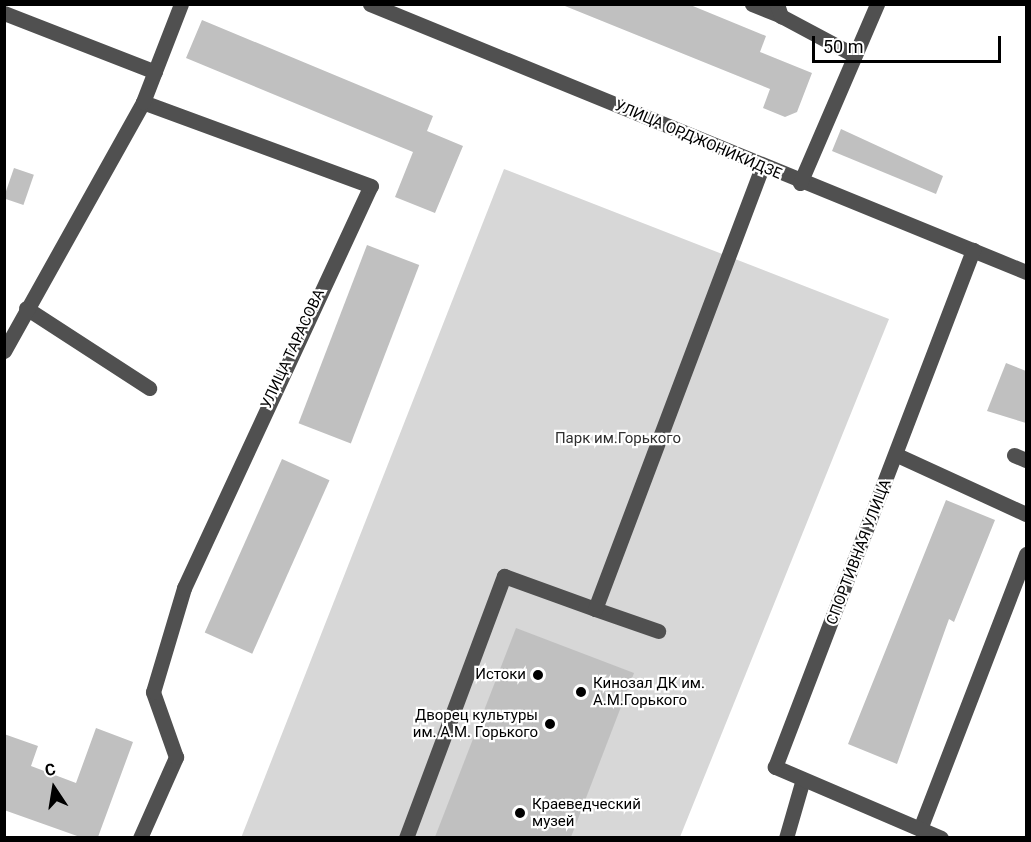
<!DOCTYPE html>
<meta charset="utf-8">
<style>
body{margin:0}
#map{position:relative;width:1031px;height:842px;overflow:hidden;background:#fff;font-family:Roboto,sans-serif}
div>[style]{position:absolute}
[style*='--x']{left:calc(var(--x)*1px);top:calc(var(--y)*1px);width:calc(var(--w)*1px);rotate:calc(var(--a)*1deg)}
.green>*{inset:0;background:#d7d7d7}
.building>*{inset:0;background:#c0c0c0;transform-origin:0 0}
.minor>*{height:15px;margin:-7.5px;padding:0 7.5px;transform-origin:7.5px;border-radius:7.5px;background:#505050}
.dots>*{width:16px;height:16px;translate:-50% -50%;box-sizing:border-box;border:3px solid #fff;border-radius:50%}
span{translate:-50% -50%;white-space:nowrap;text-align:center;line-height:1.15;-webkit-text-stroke:4.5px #fff;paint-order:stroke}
.street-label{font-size:15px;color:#000}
.park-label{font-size:15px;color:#2e2e2e}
.poi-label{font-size:15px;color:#000}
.right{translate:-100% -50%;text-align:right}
.left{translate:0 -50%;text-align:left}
.frame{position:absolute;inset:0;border:6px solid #000;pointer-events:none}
.north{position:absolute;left:24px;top:758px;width:60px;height:60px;-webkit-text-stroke:4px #fff;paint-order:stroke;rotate:348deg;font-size:16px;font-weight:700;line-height:24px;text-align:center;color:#000}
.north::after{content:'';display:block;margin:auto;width:21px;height:27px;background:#000;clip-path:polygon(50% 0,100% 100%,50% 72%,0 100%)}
.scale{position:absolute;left:812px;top:36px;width:189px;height:27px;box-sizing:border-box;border:3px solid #000;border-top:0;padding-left:8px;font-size:18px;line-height:21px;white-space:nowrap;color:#000;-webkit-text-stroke:4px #fff;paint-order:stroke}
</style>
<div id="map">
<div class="green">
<div style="clip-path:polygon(504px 169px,889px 319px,680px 837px,241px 838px)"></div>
</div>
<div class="building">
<div style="clip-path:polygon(560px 4px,688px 4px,766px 36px,760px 52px,812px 73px,797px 112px,785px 117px,763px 108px,770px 89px)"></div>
<div style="clip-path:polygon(202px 20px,433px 116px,427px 131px,463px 146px,435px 213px,395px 197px,413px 152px,186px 58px)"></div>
<div style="clip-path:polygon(841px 129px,943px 176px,936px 194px,832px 151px)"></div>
<div style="left:14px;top:168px;width:21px;height:32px;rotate:19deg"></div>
<div style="left:367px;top:245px;width:56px;height:191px;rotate:21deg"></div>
<div style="clip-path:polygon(1006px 363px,1026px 371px,1026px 423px,987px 411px)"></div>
<div style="left:282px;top:459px;width:52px;height:190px;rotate:24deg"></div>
<div style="clip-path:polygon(946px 500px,995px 520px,954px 622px,949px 619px,897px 764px,848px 744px)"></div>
<div style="clip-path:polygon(516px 628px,634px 673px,571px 837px,435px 837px)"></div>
<div style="clip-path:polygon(96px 728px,133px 742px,98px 837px,80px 837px,4px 810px,4px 734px,38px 746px,31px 766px,76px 783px)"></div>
</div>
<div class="minor">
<div style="--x:370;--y:4;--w:709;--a:22.22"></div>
<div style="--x:752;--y:4;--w:31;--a:22"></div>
<div style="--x:777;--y:4;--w:13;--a:72"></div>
<div style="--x:781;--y:16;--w:83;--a:28.1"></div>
<div style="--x:4;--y:13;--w:162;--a:21.3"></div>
<div style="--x:800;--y:183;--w:195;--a:-66.7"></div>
<div style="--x:26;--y:308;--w:147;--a:33"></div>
<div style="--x:4;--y:351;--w:285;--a:-60.8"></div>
<div style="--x:897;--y:455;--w:142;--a:24.6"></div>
<div style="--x:1014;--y:455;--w:13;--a:23"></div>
<div style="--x:595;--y:609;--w:67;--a:19.2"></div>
<div style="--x:920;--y:829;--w:295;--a:-68.9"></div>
<div style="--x:140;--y:838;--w:89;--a:-66"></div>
<div style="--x:176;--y:757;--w:69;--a:-109.5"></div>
<div style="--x:153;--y:692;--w:109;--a:-73.4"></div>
<div style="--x:184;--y:588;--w:443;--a:-65.1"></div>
<div style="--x:371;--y:186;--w:243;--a:-159.8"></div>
<div style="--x:143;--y:102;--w:105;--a:-68.8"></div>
<div style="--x:406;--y:838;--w:280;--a:-69.5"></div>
<div style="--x:504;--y:576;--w:97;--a:19.9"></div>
<div style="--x:595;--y:609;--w:473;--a:-69.3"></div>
<div style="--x:786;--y:838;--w:61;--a:-73.9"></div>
<div style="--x:941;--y:838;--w:181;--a:-156.8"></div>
<div style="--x:775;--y:767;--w:554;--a:-69.04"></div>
</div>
<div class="dots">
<div style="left:538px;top:675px;background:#000"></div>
<div style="left:581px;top:692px;background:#000"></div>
<div style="left:550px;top:724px;background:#000"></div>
<div style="left:520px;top:813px;background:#000"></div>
</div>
<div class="street-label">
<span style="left:698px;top:140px;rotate:23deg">УЛИЦА ОРДЖОНИКИДЗЕ</span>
<span style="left:293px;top:349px;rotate:-65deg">УЛИЦА ТАРАСОВА</span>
<span style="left:859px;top:552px;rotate:-69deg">СПОРТИВНАЯ УЛИЦА</span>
</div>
<div class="park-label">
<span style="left:618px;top:439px">Парк им.Горького</span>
</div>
<div class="poi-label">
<span class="right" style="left:526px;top:675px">Истоки</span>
<span class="left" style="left:593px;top:692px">Кинозал ДК им.<br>А.М.Горького</span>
<span class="right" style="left:538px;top:724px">Дворец культуры<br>им. А.М. Горького</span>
<span class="left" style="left:532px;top:813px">Краеведческий<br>музей</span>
</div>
<div class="frame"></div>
<div class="north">С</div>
<div class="scale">50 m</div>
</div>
